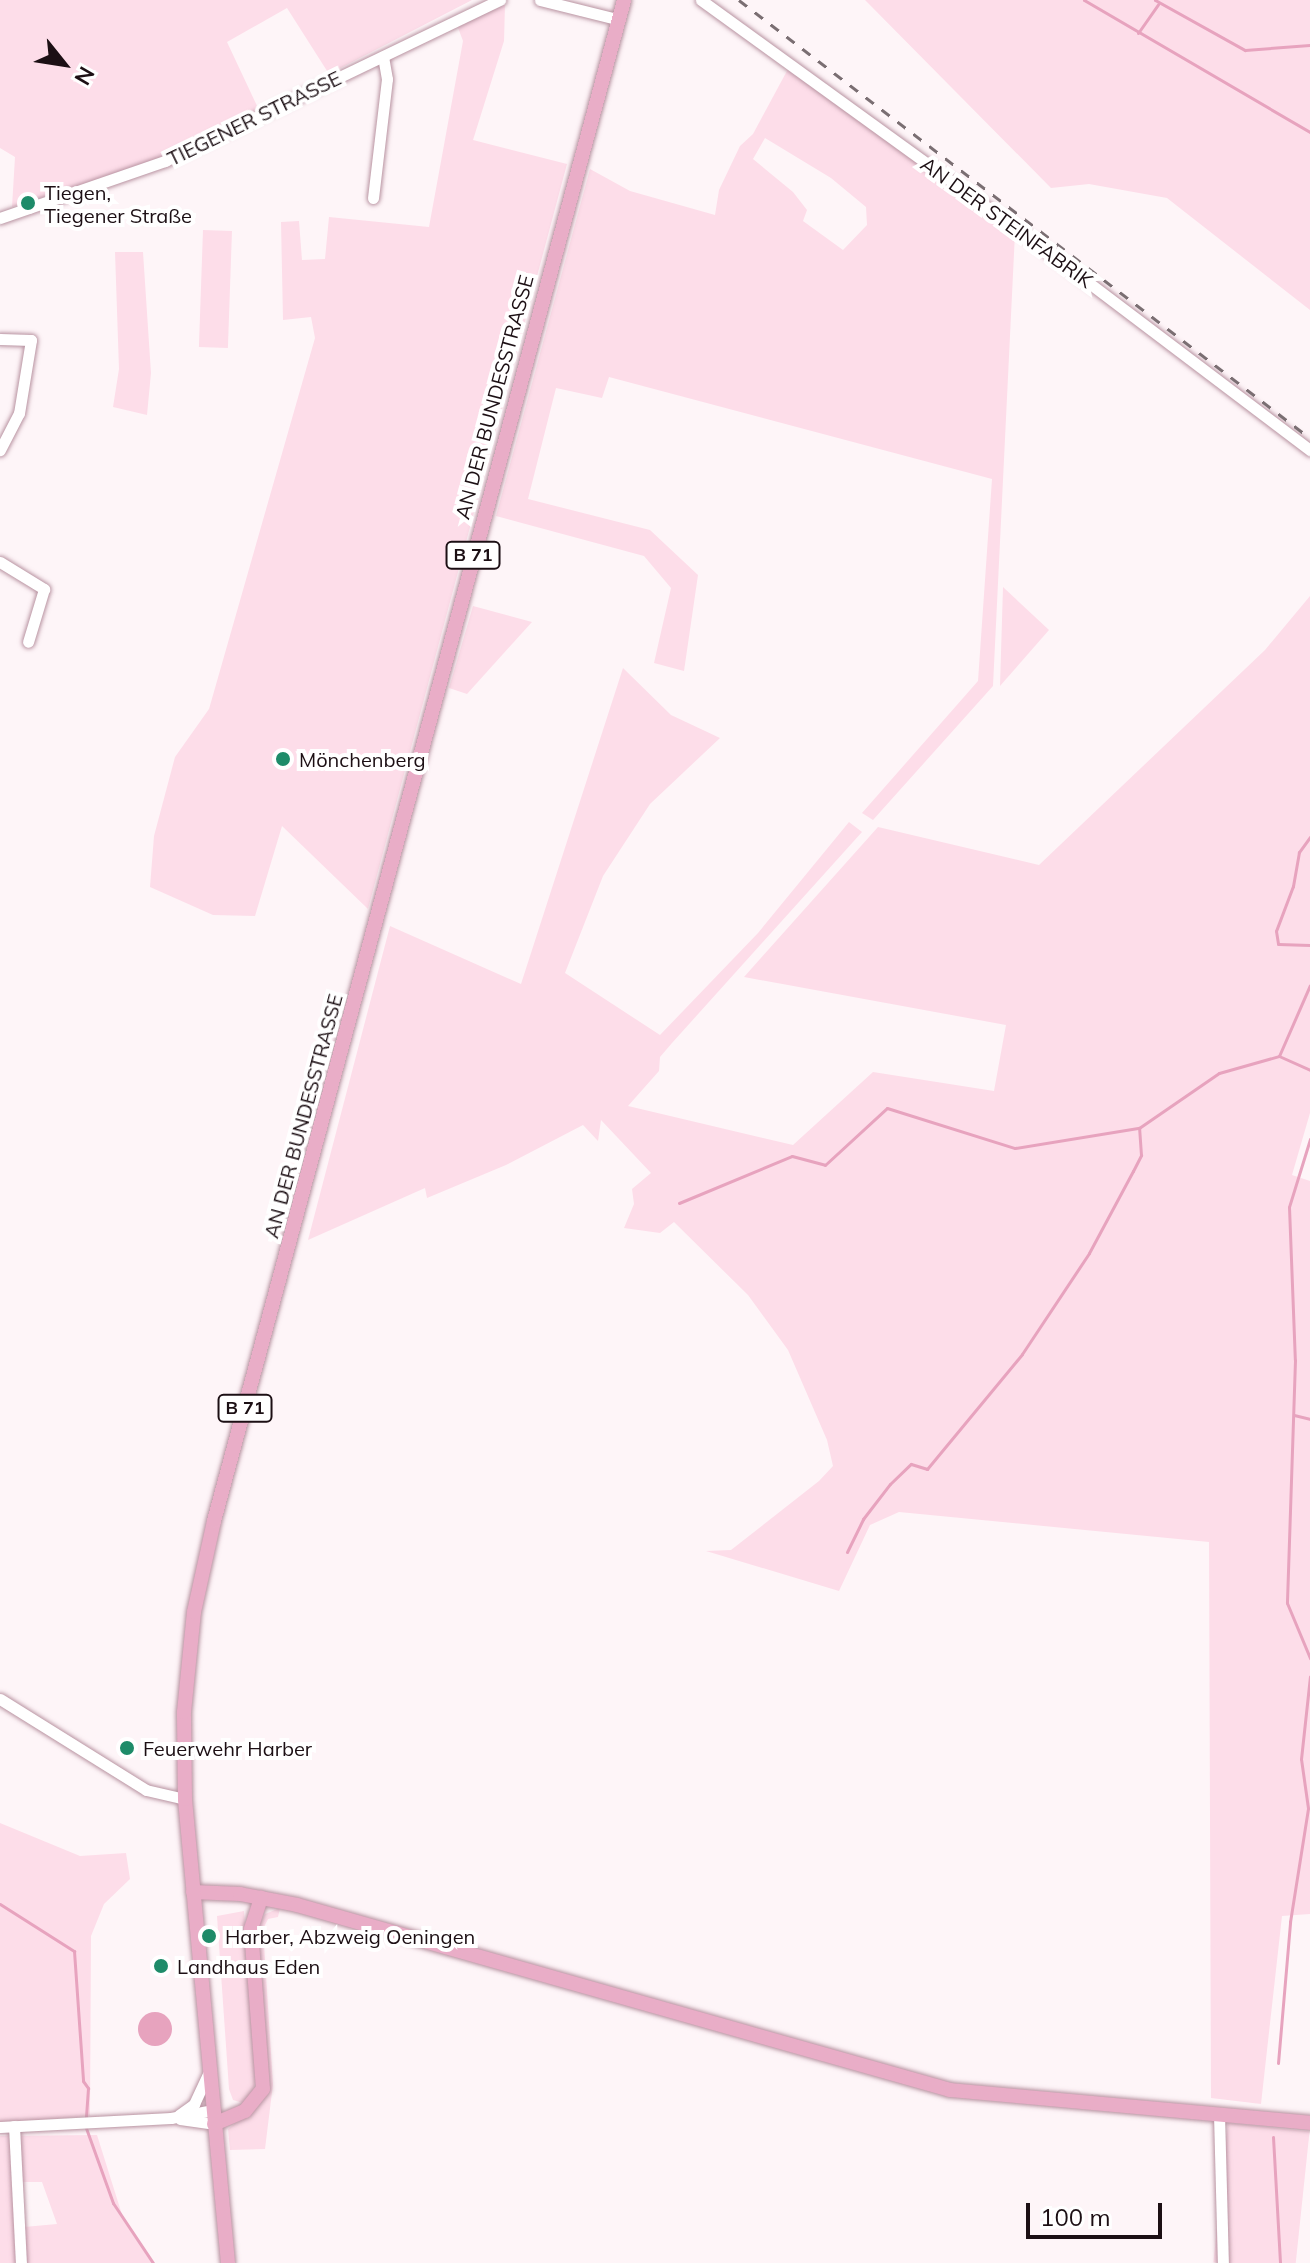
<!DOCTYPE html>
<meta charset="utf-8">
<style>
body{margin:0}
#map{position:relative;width:1310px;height:2263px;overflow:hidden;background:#fef5f8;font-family:Mulish,sans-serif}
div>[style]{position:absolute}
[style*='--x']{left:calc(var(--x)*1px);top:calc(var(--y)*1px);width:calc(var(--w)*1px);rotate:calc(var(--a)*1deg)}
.green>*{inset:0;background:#fddde9;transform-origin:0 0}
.water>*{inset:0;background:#e7a3be}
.round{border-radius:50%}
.stream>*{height:3px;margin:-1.5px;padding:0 1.5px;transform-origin:1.5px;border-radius:1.5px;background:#e7a3be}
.roads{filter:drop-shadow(0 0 2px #b893a1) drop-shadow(0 0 2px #b893a1)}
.minor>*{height:11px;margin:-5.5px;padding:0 5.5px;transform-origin:5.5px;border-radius:5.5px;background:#fff}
.major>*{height:14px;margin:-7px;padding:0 7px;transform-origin:7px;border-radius:7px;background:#e9adc7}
.rail>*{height:3px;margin-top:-1.5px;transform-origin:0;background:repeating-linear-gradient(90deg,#7a6e72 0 10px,transparent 0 20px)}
.dots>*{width:22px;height:22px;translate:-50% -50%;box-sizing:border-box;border:4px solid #fff;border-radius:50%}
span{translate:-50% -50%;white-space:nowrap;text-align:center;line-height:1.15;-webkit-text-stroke:8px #fff;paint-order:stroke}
.shield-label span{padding:2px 6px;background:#fff;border:2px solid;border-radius:6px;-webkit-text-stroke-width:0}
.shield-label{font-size:18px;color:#1c0f14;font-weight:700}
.street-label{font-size:20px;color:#1c0f14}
.poi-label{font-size:20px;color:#1c0f14}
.left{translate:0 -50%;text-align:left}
.north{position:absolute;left:24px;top:24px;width:80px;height:80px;-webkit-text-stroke:6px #fff;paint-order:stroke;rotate:120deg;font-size:22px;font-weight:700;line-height:32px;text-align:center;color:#1c0f14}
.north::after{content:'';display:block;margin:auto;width:28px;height:36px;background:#1c0f14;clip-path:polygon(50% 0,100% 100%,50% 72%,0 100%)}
.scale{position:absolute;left:1026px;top:2203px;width:136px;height:36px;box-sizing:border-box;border:4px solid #1c0f14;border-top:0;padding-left:10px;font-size:24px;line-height:28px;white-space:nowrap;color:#1c0f14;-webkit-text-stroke:6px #fff;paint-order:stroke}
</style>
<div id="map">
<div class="green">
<div style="clip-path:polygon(0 0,472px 0,329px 74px,287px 8px,227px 42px,259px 110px,146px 164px,12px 207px,15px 157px,0 148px)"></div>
<div style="clip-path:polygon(865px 0,1310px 0,1310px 310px,1167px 198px,1089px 184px,1051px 188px)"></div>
<div style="clip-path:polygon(505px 5px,504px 41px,473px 140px,567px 164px,368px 909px,282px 826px,255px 916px,213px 915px,150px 887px,154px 836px,175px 757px,209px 709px,315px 338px,311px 317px,283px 320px,281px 222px,299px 221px,302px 260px,325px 259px,329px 217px,429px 227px,463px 41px,457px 25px)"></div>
<div style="clip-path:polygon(evenodd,788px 69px,1015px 233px,993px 686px,873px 820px,862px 813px,978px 681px,992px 479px,609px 377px,602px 398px,556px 388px,528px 499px,650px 530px,698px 575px,684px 671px,654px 663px,671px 588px,644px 556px,496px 516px,590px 169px,630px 191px,715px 215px,719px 190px,740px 146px,753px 134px,788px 69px,765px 138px,831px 178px,866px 207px,867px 225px,843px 250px,803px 221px,807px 210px,793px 192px,753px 159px,765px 138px)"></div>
<div style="left:203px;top:230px;width:29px;height:117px;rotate:2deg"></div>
<div style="clip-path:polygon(115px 252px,143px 252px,151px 373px,147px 415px,113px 407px,119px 369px)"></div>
<div style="clip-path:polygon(1003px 587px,1049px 630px,1000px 686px)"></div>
<div style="clip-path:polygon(1310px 596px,1310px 1113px,1292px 1175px,1310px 1181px,1310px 1914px,1282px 1916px,1261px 2104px,1211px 2098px,1209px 1542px,899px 1512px,870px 1525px,839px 1591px,706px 1551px,731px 1550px,819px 1481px,833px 1466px,827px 1440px,788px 1350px,748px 1295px,674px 1222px,660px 1233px,624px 1228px,634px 1204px,632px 1189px,651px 1173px,601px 1120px,598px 1141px,583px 1125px,506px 1165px,427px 1198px,425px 1188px,308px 1240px,390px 926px,521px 984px,623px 668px,671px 715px,720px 738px,650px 804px,603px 876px,565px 973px,660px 1035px,758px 933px,849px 822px,862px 832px,672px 1043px,660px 1057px,659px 1071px,628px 1106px,793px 1145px,873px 1072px,994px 1091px,1006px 1025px,744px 977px,878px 827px,1039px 865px,1265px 650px)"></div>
<div style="clip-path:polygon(473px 606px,532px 622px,467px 694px,449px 688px)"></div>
<div style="clip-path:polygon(0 1823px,80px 1856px,126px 1853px,130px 1879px,104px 1904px,91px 1936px,90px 2116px,0 2123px)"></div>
<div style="clip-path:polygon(280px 1908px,278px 1917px,268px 1919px,263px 1929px,273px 2084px,265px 2149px,230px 2150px,228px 2129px,258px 2106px,267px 2089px,255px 1932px,265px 1914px)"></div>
<div style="clip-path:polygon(244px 1911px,256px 2078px,252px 2094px,243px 2103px,233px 2100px,229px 2089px,217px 1916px)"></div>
<div style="left:1228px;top:2123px;width:82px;height:140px;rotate:6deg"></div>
<div style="clip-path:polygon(evenodd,97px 2135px,124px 2221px,154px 2263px,0 2263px,0 2136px,97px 2135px,21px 2182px,42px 2182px,57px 2224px,24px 2227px,21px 2182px)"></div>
</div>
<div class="water">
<div class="round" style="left:138px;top:2012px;width:34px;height:34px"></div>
</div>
<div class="stream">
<div style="--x:1084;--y:0;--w:262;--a:30.3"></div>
<div style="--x:1155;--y:0;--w:103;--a:29.1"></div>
<div style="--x:1245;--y:50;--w:65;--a:-4.4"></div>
<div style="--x:1138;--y:33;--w:35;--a:-55"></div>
<div style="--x:1310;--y:837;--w:19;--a:126"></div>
<div style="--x:1299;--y:852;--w:35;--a:100"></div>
<div style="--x:1293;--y:886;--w:48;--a:110.7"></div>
<div style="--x:1276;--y:931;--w:13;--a:81"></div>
<div style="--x:1278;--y:944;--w:32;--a:2"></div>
<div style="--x:1279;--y:1056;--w:77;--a:-66.4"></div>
<div style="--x:1310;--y:1139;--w:71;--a:107.2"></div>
<div style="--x:1289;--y:1207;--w:153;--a:87.8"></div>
<div style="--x:1295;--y:1360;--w:243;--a:91.9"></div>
<div style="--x:1287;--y:1603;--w:60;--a:67.3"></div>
<div style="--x:679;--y:1203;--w:122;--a:-22.6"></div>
<div style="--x:792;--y:1156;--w:34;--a:15"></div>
<div style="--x:825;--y:1165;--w:84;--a:-42.6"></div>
<div style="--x:887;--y:1108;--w:134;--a:17.4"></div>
<div style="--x:1015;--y:1148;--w:126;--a:-9.2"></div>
<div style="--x:1139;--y:1128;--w:97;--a:-34.5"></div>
<div style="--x:1219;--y:1073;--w:62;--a:-15.8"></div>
<div style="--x:1279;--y:1056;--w:34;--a:24"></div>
<div style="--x:1294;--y:1415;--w:16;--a:14"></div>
<div style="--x:847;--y:1552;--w:37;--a:-64"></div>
<div style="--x:863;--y:1519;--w:44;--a:-52.4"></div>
<div style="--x:890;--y:1484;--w:29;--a:-44"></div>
<div style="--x:911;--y:1464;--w:17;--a:17"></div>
<div style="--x:927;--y:1469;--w:149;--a:-50.4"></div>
<div style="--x:1022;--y:1354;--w:121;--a:-56.4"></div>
<div style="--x:1089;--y:1253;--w:93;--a:-61.8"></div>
<div style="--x:1133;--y:1171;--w:18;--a:-63"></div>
<div style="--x:1141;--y:1155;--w:27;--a:-94"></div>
<div style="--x:0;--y:1904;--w:88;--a:32.4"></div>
<div style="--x:74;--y:1951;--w:130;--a:86"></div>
<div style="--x:83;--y:2081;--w:9;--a:54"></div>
<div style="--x:88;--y:2088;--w:32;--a:94"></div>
<div style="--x:1278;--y:2063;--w:142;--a:-85.1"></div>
<div style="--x:1290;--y:1922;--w:115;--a:-81"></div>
<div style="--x:1308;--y:1808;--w:49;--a:-98.1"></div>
<div style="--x:1301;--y:1759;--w:83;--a:-83.8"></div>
<div style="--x:86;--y:2128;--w:80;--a:70.2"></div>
<div style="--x:113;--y:2203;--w:72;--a:56.3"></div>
<div style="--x:1273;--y:2137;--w:126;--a:86.8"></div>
</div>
<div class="roads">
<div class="minor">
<div style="--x:540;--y:0;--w:79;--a:13.9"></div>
<div style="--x:701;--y:0;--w:392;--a:35.9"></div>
<div style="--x:1019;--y:230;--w:365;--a:37.1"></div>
<div style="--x:373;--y:198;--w:120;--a:-83.3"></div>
<div style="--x:387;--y:79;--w:23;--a:-100"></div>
<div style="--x:0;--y:218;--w:175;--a:-19.1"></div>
<div style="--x:165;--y:161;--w:372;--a:-25.7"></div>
<div style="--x:0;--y:339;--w:31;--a:2"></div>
<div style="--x:31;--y:340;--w:74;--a:99.3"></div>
<div style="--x:19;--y:413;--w:42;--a:117.2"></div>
<div style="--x:0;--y:562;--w:52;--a:31.5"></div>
<div style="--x:44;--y:589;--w:55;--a:106.8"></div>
<div style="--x:0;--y:1699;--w:172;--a:31.9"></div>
<div style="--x:146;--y:1790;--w:40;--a:13"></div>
<div style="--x:1219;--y:2114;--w:149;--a:88.5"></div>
<div style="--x:179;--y:2115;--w:19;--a:-36"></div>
<div style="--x:194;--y:2104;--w:35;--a:-65"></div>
<div style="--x:180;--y:2119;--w:34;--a:8"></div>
<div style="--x:14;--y:2126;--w:137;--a:87.1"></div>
<div style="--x:0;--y:2127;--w:171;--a:-3"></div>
<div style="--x:171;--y:2118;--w:43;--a:-10.8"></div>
</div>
<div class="major">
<div style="--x:193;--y:1892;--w:47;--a:2.4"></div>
<div style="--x:240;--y:1894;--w:58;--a:10.9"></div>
<div style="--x:297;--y:1905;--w:679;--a:15.82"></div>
<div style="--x:950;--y:2090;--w:362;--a:5.2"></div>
<div style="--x:214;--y:2124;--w:34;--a:-23"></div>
<div style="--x:245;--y:2111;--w:28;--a:-51"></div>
<div style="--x:263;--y:2089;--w:160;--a:-94.3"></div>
<div style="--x:251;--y:1929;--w:33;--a:-72"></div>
<div style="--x:228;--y:2263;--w:466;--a:-95.3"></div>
<div style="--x:185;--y:1799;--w:87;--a:-90.7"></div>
<div style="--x:184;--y:1712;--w:100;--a:-84.3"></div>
<div style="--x:194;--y:1612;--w:93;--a:-77.6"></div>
<div style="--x:214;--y:1521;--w:1575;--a:-74.91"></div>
</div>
</div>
<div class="rail">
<div style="--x:739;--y:0;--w:720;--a:37.49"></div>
</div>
<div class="dots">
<div style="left:28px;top:203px;background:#1e8b69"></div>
<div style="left:283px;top:759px;background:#1e8b69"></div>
<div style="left:127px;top:1748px;background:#1e8b69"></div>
<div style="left:209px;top:1936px;background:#1e8b69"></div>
<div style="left:161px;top:1966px;background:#1e8b69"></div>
</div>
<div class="shield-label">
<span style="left:473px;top:555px">B 71</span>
<span style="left:245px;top:1408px">B 71</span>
</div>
<div class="street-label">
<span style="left:254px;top:118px;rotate:-26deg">TIEGENER STRASSE</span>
<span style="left:1007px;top:222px;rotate:36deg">AN DER STEINFABRIK</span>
<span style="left:494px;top:397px;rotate:-75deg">AN DER BUNDESSTRASSE</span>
<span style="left:303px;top:1116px;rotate:-75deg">AN DER BUNDESSTRASSE</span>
</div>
<div class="poi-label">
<span class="left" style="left:44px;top:204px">Tiegen,<br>Tiegener Straße</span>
<span class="left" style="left:299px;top:759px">Mönchenberg</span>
<span class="left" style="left:143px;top:1748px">Feuerwehr Harber</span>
<span class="left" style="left:225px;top:1936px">Harber, Abzweig Oeningen</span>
<span class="left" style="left:177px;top:1966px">Landhaus Eden</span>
</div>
<div class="north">N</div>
<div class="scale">100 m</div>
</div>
